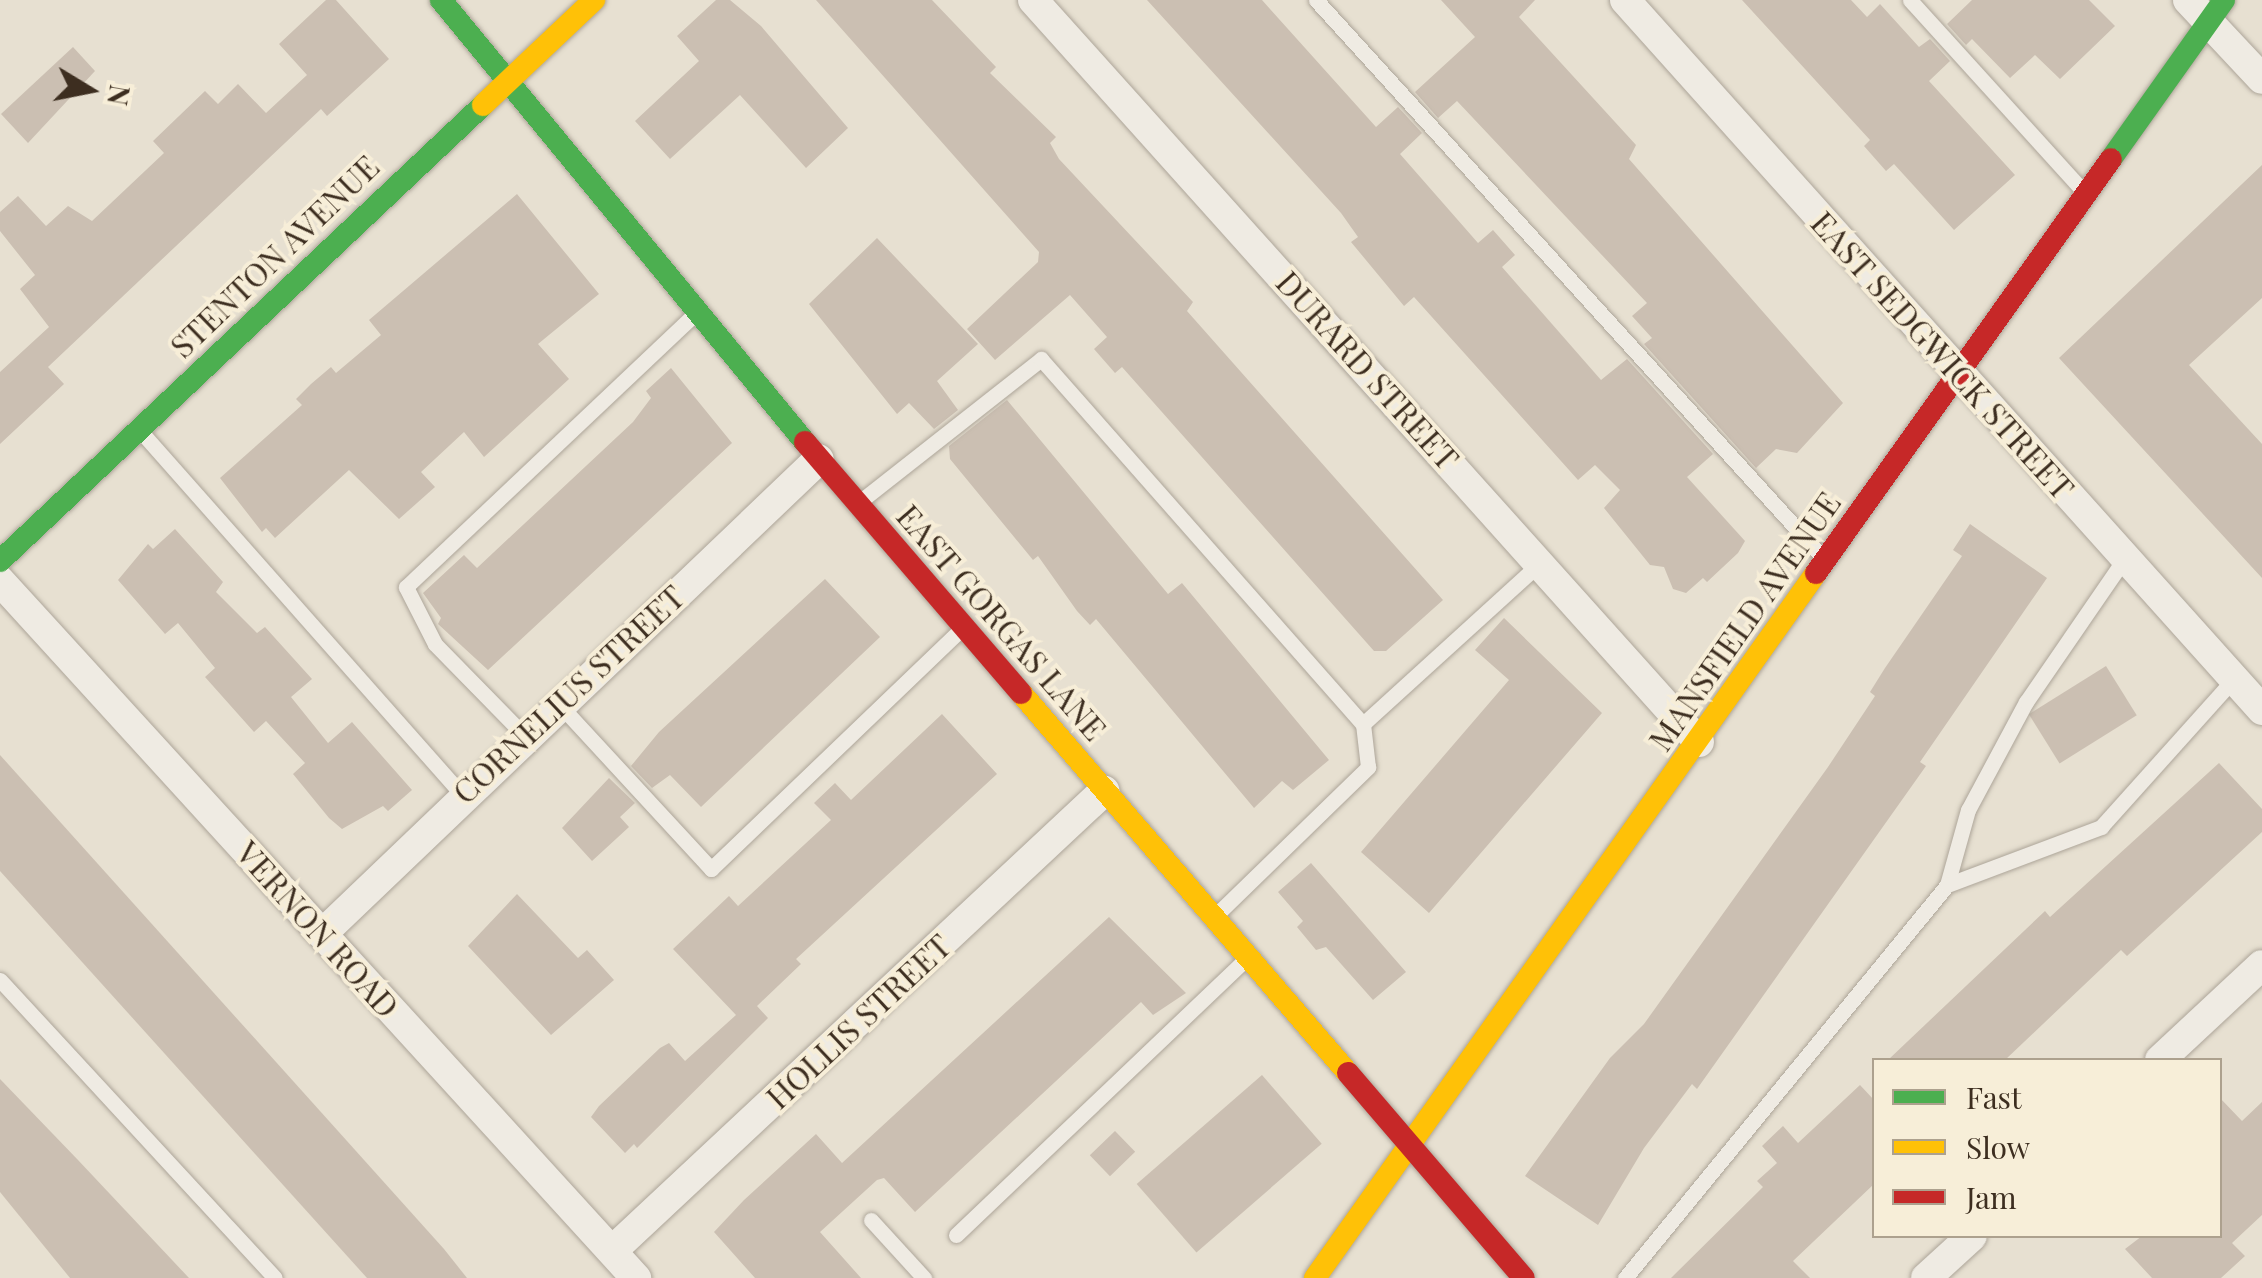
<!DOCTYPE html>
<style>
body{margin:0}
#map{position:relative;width:2262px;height:1278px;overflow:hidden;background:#e7e0d1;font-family:"Playfair Display",serif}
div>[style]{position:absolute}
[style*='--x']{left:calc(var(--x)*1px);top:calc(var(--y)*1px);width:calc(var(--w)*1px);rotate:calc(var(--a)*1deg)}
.building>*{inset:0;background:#cbbfb2;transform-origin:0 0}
.roads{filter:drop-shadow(0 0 2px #ada599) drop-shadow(0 0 2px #ada599)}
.lane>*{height:15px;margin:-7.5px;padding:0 7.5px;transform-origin:7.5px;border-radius:7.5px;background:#efebe3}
.street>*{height:30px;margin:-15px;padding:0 15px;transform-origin:15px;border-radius:15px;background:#efebe3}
.fast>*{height:22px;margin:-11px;padding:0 11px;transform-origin:11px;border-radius:11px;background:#4caf50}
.slow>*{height:22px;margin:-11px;padding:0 11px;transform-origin:11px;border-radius:11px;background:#ffc107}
.jam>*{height:22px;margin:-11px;padding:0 11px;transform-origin:11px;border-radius:11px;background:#c62828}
span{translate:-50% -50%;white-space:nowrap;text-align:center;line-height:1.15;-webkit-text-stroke:8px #f7eed8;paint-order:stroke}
.street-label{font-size:32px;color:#3d2e20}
.legend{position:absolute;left:1872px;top:1058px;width:350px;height:180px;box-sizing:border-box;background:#f7eed8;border:2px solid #ada18e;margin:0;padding:12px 18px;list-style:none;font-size:30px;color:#3d2e20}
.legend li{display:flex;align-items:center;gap:20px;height:50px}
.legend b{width:50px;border:2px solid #ada18e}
.north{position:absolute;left:40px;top:40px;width:100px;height:100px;-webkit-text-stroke:8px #f7eed8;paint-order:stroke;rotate:100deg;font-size:28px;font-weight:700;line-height:40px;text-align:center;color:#3d2e20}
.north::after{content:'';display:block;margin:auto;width:35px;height:45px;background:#3d2e20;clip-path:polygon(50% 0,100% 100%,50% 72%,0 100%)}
</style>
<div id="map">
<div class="building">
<div style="clip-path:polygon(326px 0,336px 0,389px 59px,327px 116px,321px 109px,48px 367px,64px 384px,0 444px,0 372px,49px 327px,20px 289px,35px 275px,0 231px,0 212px,18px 196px,46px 226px,68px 206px,92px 221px,164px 153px,153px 141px,205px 91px,218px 104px,238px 84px,266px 113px,307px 75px,279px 44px)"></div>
<div style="clip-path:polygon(716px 0,730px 0,761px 26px,848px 128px,806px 168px,740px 95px,670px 159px,635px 121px,699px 61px,677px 36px)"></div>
<div style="clip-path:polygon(816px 0,932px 0,996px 67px,990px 73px,1056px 137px,1050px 143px,1059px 159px,1193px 302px,1187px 311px,1443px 600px,1386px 651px,1374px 651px,1122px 367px,1115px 373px,1094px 349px,1107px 337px,1070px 295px,995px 360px,967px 329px,1038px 262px,1039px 252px)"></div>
<div style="clip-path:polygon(1147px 0,1262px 0,1376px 127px,1398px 107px,1422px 133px,1400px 154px,1478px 243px,1493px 230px,1515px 255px,1502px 267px,1601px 380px,1627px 359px,1713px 454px,1687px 477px,1745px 541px,1738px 553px,1707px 582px,1703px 578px,1686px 593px,1673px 589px,1664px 567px,1650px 565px,1604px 508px,1620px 490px,1595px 465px,1578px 480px,1414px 297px,1404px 306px,1351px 242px,1358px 237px,1341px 213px)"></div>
<div style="clip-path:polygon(1441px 0,1535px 0,1519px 17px,1636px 145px,1629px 159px,1843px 403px,1797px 453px,1776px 449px,1756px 468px,1644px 344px,1652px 338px,1632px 316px,1647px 303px,1457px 101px,1438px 118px,1415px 92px,1475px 37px)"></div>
<div style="clip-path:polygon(1742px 0,1851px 0,1867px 17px,1880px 4px,1919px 47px,1930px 39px,1950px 61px,1929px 81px,2015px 175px,1954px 230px,1894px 164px,1886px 171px,1864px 146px,1870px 140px)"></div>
<div style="clip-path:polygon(1972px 0,2089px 0,2115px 26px,2060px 79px,2035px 55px,2010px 78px,1972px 39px,1966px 45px,1947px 24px)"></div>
<div style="clip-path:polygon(73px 47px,95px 71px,28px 143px,1px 114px)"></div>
<div style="clip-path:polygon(2262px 165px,2262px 298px,2189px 365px,2262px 444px,2262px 578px,2059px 358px)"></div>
<div style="clip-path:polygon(517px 194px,599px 294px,538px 344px,569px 379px,484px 457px,464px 432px,421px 472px,435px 487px,399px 519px,349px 470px,275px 538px,266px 528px,262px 532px,220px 478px,302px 405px,296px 399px,311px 384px,331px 367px,336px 373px,381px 335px,369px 320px)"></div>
<div style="clip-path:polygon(877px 238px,978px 344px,937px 381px,958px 410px,934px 429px,909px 403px,897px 414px,809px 304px)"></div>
<div style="clip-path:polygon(671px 368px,732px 443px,488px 670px,438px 624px,441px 618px,423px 593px,464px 555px,477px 568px,633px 422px,651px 398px,646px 391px)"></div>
<div style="clip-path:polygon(1007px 400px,1168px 594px,1182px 583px,1329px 760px,1293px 790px,1282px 781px,1254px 808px,1096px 619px,1090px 625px,1077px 611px,1038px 556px,1033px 560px,950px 459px,949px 446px)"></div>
<div style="clip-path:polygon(1970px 524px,2047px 578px,1920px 762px,1926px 766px,1697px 1089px,1692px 1084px,1644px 1148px,1598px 1225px,1525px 1176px,1610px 1058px,1644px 1024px,1828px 767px,1875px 696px,1870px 692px,1885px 668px,1962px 556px,1953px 550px)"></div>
<div style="clip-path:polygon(175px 529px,223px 582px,216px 592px,257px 633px,265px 627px,312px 679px,291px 697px,328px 743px,352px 722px,412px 790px,388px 811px,383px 806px,342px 829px,329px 818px,293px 774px,305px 763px,266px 721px,254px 732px,205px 677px,215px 668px,178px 623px,165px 634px,118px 580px,148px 544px,153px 549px)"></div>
<div style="clip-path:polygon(825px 579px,880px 637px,701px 807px,670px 775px,652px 788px,631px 766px,659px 732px)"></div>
<div style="clip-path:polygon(1504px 618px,1602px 713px,1429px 913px,1361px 852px,1509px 680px,1475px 650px)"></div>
<div style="left:2106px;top:666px;width:58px;height:91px;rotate:58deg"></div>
<div style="clip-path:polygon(942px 714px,997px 774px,796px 959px,801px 964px,757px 1006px,768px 1018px,637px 1148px,634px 1144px,625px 1153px,591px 1117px,599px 1106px,660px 1048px,669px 1043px,685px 1061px,736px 1015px,673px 949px,729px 896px,738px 906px,831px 820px,814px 803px,835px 783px,851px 800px)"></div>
<div style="clip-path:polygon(0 755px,444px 1249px,467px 1278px,367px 1278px,0 871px)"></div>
<div style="clip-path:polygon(2219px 763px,2262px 809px,2262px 832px,2127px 956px,2121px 950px,2005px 1060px,1888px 1060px,2045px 911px,2050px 917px)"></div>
<div style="clip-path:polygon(609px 778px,635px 803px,620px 817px,629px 827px,592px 861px,562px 828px)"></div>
<div style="clip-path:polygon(1311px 863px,1406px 972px,1373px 1000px,1326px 947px,1316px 950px,1297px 927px,1303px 921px,1278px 892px)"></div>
<div style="clip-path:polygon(517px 894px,578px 958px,587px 950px,614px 980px,551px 1035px,468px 946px)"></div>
<div style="clip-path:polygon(1109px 917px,1186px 993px,1153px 1015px,1141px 1002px,915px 1212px,884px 1178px,877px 1180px,820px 1232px,861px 1278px,755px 1278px,714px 1232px,744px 1200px,816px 1134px,842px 1163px)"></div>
<div style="left:1262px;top:1075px;width:91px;height:166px;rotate:49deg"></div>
<div style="clip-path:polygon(0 1079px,78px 1160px,189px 1278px,70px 1278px,0 1192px)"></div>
<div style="clip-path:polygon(1860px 1085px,1874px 1100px,1874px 1184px,1793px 1261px,1810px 1278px,1671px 1278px,1763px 1187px,1757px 1181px,1777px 1163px,1762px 1146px,1783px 1126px,1798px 1143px)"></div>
<div style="clip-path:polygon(2220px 1098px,2242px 1121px,2262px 1102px,2262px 1215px,2232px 1243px,2245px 1256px,2221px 1278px,2152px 1278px,2125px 1249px,2142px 1236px,2220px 1236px)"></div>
<div style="left:1115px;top:1131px;width:29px;height:35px;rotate:46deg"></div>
</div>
<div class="roads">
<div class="lane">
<div style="--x:1316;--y:0;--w:757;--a:47.73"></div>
<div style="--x:1910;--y:0;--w:259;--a:47.8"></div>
<div style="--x:143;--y:434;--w:480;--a:48.5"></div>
<div style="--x:858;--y:503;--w:233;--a:-38.2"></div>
<div style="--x:1041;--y:359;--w:487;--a:48.6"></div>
<div style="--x:1363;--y:724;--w:242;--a:-42.3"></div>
<div style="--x:558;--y:703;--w:226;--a:47.3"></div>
<div style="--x:711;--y:869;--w:349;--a:-43.8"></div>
<div style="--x:524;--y:735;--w:127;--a:-134.4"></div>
<div style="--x:435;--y:644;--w:64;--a:-117"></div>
<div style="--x:406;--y:587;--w:400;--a:-43.4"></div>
<div style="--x:1947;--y:885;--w:78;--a:-74.4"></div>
<div style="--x:1968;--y:810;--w:123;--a:-61.8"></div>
<div style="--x:2026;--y:702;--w:175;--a:-55.5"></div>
<div style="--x:1215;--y:916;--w:214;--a:-44.2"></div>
<div style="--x:1368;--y:767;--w:43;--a:-96.6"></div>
<div style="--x:0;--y:980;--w:405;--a:47.3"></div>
<div style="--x:871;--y:1220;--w:79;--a:47.6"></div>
<div style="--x:956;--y:1235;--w:400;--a:-43.6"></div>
<div style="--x:1625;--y:1278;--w:508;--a:-50.67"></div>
<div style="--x:1947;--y:885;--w:165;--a:-20.6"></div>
<div style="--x:2101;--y:827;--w:199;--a:-48.1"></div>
</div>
<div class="street">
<div style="--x:1033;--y:0;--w:997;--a:48.09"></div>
<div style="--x:1625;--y:0;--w:954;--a:48.1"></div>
<div style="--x:2188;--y:0;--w:108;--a:46.9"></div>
<div style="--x:0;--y:581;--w:944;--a:47.62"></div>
<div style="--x:322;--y:934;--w:687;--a:-43.7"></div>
<div style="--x:2160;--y:1060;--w:139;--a:-43"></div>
<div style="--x:612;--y:1251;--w:674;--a:-43.07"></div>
<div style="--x:1926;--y:1278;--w:62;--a:-42.4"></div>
</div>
<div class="fast">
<div style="--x:441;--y:0;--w:573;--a:50.53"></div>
<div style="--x:2111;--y:159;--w:195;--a:-54.6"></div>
<div style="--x:0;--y:561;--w:664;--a:-43.35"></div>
</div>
<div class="slow">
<div style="--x:483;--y:105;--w:153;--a:-43.4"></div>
<div style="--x:1021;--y:693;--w:501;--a:49.29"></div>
<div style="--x:1315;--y:1278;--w:865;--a:-54.6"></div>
</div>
<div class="jam">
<div style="--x:805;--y:442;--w:331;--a:49.3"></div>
<div style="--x:1816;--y:573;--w:508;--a:-54.53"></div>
<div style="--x:1348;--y:1073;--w:270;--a:49.4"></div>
</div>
</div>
<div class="street-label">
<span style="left:274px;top:256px;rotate:-44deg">STENTON AVENUE</span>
<span style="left:1943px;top:355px;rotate:48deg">EAST SEDGWICK STREET</span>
<span style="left:1368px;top:370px;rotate:48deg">DURARD STREET</span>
<span style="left:1744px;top:621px;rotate:-55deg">MANSFIELD AVENUE</span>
<span style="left:1002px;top:622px;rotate:49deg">EAST GORGAS LANE</span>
<span style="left:568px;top:694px;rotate:-43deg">CORNELIUS STREET</span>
<span style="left:318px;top:929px;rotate:48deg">VERNON ROAD</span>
<span style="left:858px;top:1021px;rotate:-43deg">HOLLIS STREET</span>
</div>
<ul class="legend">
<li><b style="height:12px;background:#4caf50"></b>Fast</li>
<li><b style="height:12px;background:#ffc107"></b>Slow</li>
<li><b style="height:12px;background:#c62828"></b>Jam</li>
</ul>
<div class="north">N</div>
</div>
